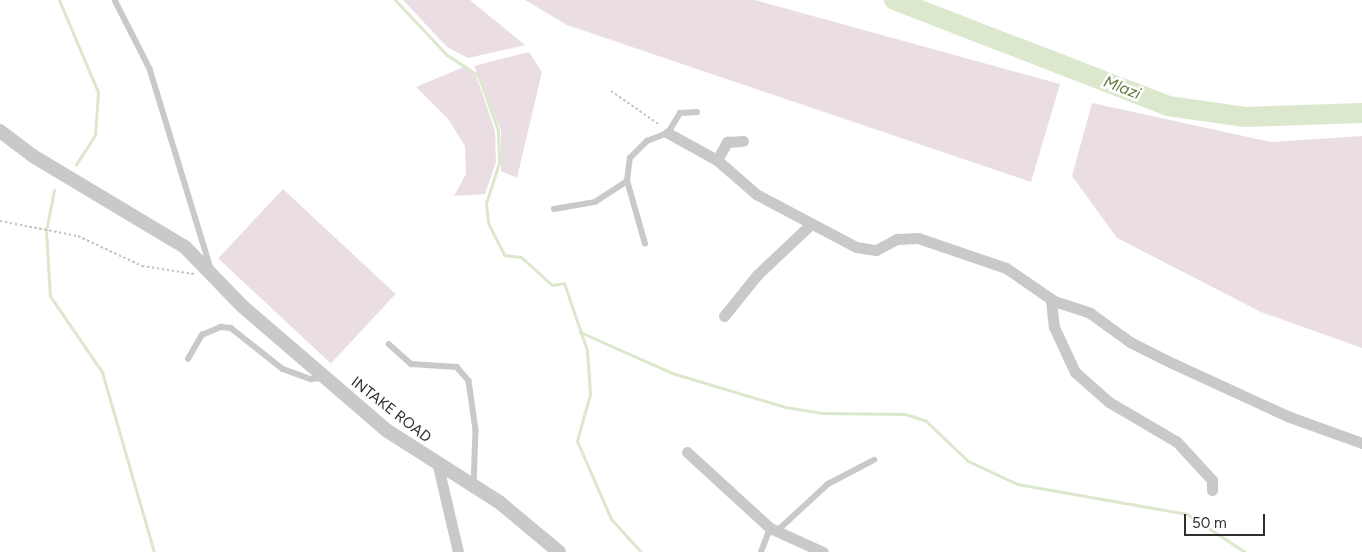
<!DOCTYPE html>
<style>
body{margin:0}
#map{position:relative;width:1362px;height:552px;overflow:hidden;background:#fff;font-family:Figtree,sans-serif}
div>[style]{position:absolute}
[style*='--x']{left:calc(var(--x)*1px);top:calc(var(--y)*1px);width:calc(var(--w)*1px);rotate:calc(var(--a)*1deg)}
.green>*{inset:0;background:#eadee4;transform-origin:0 0}
.stream>*{height:3px;margin:-1.5px;padding:0 1.5px;transform-origin:1.5px;border-radius:1.5px;background:#dce8cd}
.river>*{height:20px;margin:-10px;padding:0 10px;transform-origin:10px;border-radius:10px;background:#dce8cd}
.path>*{height:2px;margin-top:-1px;transform-origin:0;background:repeating-linear-gradient(90deg,#c3c3c3 0 2.5px,transparent 0 5px)}
.service>*{height:5.5px;margin:-2.75px;padding:0 2.75px;transform-origin:2.75px;border-radius:2.75px;background:#c9c9c9}
.minor>*{height:11px;margin:-5.5px;padding:0 5.5px;transform-origin:5.5px;border-radius:5.5px;background:#c9c9c9}
.tertiary>*{height:14px;margin:-7px;padding:0 7px;transform-origin:7px;border-radius:7px;background:#c9c9c9}
span{translate:-50% -50%;white-space:nowrap;text-align:center;line-height:1.15;-webkit-text-stroke:5px #fff;paint-order:stroke}
.street-label{font-size:15px;color:#2f2f2f}
.water-label{font-size:16px;color:#637b41;font-style:italic}
.scale{position:absolute;left:1184px;top:514px;width:81px;height:22px;box-sizing:border-box;border:2px solid #2f2f2f;border-top:0;padding-left:6px;font-size:15px;line-height:18px;white-space:nowrap;color:#2f2f2f;-webkit-text-stroke:4px #fff;paint-order:stroke}
</style>
<div id="map">
<div class="green">
<div style="clip-path:polygon(403px 0,470px 0,525px 45px,468px 58px,447px 47px)"></div>
<div style="clip-path:polygon(525px 0,755px 0,1060px 84px,1031px 182px,567px 25px)"></div>
<div style="clip-path:polygon(529px 52px,542px 72px,517px 178px,501px 171px,501px 130px,474px 66px)"></div>
<div style="clip-path:polygon(466px 66px,477px 78px,495px 131px,496px 162px,485px 194px,454px 196px,466px 174px,465px 146px,448px 119px,416px 87px)"></div>
<div style="clip-path:polygon(1092px 103px,1271px 142px,1362px 136px,1362px 348px,1261px 312px,1117px 238px,1072px 176px)"></div>
<div style="left:283px;top:189px;width:154px;height:95px;rotate:43deg"></div>
</div>
<div class="stream">
<div style="--x:59;--y:0;--w:100;--a:67"></div>
<div style="--x:98;--y:92;--w:43;--a:94"></div>
<div style="--x:95;--y:135;--w:35;--a:123"></div>
<div style="--x:395;--y:0;--w:76;--a:46.6"></div>
<div style="--x:447;--y:55;--w:37;--a:33"></div>
<div style="--x:478;--y:75;--w:59;--a:70"></div>
<div style="--x:498;--y:130;--w:33;--a:88"></div>
<div style="--x:499;--y:163;--w:42;--a:108"></div>
<div style="--x:486;--y:203;--w:20;--a:84"></div>
<div style="--x:488;--y:223;--w:36;--a:63"></div>
<div style="--x:504;--y:255;--w:17;--a:7"></div>
<div style="--x:521;--y:257;--w:42;--a:42.1"></div>
<div style="--x:552;--y:285;--w:12;--a:-9"></div>
<div style="--x:564;--y:283;--w:71;--a:71.1"></div>
<div style="--x:587;--y:350;--w:44;--a:86.1"></div>
<div style="--x:590;--y:394;--w:49;--a:105.5"></div>
<div style="--x:577;--y:441;--w:85;--a:66.4"></div>
<div style="--x:611;--y:519;--w:45;--a:47.7"></div>
<div style="--x:54;--y:190;--w:42;--a:101"></div>
<div style="--x:46;--y:231;--w:65;--a:86.5"></div>
<div style="--x:50;--y:296;--w:92;--a:55.6"></div>
<div style="--x:102;--y:372;--w:187;--a:73.9"></div>
<div style="--x:580;--y:332;--w:101;--a:24"></div>
<div style="--x:672;--y:373;--w:118;--a:16.7"></div>
<div style="--x:785;--y:407;--w:36;--a:9"></div>
<div style="--x:821;--y:413;--w:84;--a:0.7"></div>
<div style="--x:905;--y:414;--w:22;--a:18"></div>
<div style="--x:926;--y:421;--w:58;--a:43.6"></div>
<div style="--x:968;--y:461;--w:54;--a:25.1"></div>
<div style="--x:1017;--y:484;--w:173;--a:10"></div>
<div style="--x:1187;--y:514;--w:69;--a:33.2"></div>
</div>
<div class="river">
<div style="--x:894;--y:0;--w:294;--a:21.1"></div>
<div style="--x:1168;--y:106;--w:78;--a:8.1"></div>
<div style="--x:1245;--y:117;--w:117;--a:-2"></div>
</div>
<div class="path">
<div style="--x:611;--y:91;--w:60;--a:34.8"></div>
<div style="--x:0;--y:221;--w:79;--a:10.9"></div>
<div style="--x:78;--y:236;--w:71;--a:25.1"></div>
<div style="--x:142;--y:266;--w:53;--a:8.7"></div>
</div>
<div class="service">
<div style="--x:115;--y:0;--w:77;--a:63.1"></div>
<div style="--x:150;--y:69;--w:208;--a:73"></div>
<div style="--x:554;--y:209;--w:42;--a:-9.7"></div>
<div style="--x:595;--y:202;--w:38;--a:-33"></div>
<div style="--x:645;--y:244;--w:66;--a:-105.9"></div>
<div style="--x:627;--y:181;--w:23;--a:-83"></div>
<div style="--x:630;--y:158;--w:24;--a:-45"></div>
<div style="--x:647;--y:141;--w:22;--a:-21"></div>
<div style="--x:668;--y:133;--w:23;--a:-59"></div>
<div style="--x:680;--y:113;--w:17;--a:-3"></div>
<div style="--x:389;--y:344;--w:30;--a:42"></div>
<div style="--x:411;--y:364;--w:46;--a:3.7"></div>
<div style="--x:457;--y:367;--w:18;--a:49"></div>
<div style="--x:469;--y:381;--w:49;--a:81.9"></div>
<div style="--x:476;--y:430;--w:56;--a:92"></div>
<div style="--x:188;--y:359;--w:28;--a:-60"></div>
<div style="--x:202;--y:335;--w:21;--a:-23"></div>
<div style="--x:221;--y:327;--w:10;--a:6"></div>
<div style="--x:231;--y:328;--w:66;--a:38.3"></div>
<div style="--x:283;--y:369;--w:30;--a:20"></div>
<div style="--x:311;--y:379;--w:11;--a:-5"></div>
<div style="--x:776;--y:532;--w:71;--a:-42.7"></div>
<div style="--x:828;--y:484;--w:52;--a:-27.6"></div>
<div style="--x:761;--y:552;--w:26;--a:-69"></div>
</div>
<div class="minor">
<div style="--x:668;--y:133;--w:56;--a:28.9"></div>
<div style="--x:717;--y:160;--w:52;--a:41.1"></div>
<div style="--x:756;--y:194;--w:113;--a:27.9"></div>
<div style="--x:856;--y:247;--w:20;--a:9"></div>
<div style="--x:876;--y:250;--w:24;--a:-28"></div>
<div style="--x:897;--y:239;--w:21;--a:-3"></div>
<div style="--x:918;--y:238;--w:93;--a:18.8"></div>
<div style="--x:1006;--y:268;--w:58;--a:34.5"></div>
<div style="--x:1054;--y:301;--w:38;--a:18"></div>
<div style="--x:1090;--y:313;--w:49;--a:35.9"></div>
<div style="--x:1130;--y:342;--w:47;--a:26.6"></div>
<div style="--x:1172;--y:363;--w:127;--a:24.7"></div>
<div style="--x:1287;--y:416;--w:80;--a:19.8"></div>
<div style="--x:717;--y:160;--w:21;--a:-61"></div>
<div style="--x:727;--y:142;--w:16;--a:-4"></div>
<div style="--x:1051;--y:300;--w:27;--a:84"></div>
<div style="--x:1054;--y:327;--w:50;--a:65"></div>
<div style="--x:1075;--y:372;--w:45;--a:41.4"></div>
<div style="--x:1109;--y:402;--w:79;--a:30.5"></div>
<div style="--x:1177;--y:442;--w:52;--a:47.4"></div>
<div style="--x:1212;--y:480;--w:10;--a:90"></div>
<div style="--x:724;--y:316;--w:53;--a:-51.2"></div>
<div style="--x:757;--y:275;--w:74;--a:-43.4"></div>
<div style="--x:687;--y:452;--w:113;--a:42.5"></div>
<div style="--x:770;--y:528;--w:58;--a:24.4"></div>
<div style="--x:438;--y:466;--w:88;--a:76.9"></div>
</div>
<div class="tertiary">
<div style="--x:0;--y:131;--w:41;--a:37.1"></div>
<div style="--x:33;--y:156;--w:177;--a:30.9"></div>
<div style="--x:185;--y:247;--w:82;--a:46"></div>
<div style="--x:242;--y:306;--w:190;--a:40.7"></div>
<div style="--x:386;--y:430;--w:134;--a:32.5"></div>
<div style="--x:499;--y:502;--w:78;--a:39.8"></div>
</div>
<div class="street-label">
<span style="left:391px;top:410px;rotate:38deg">INTAKE ROAD</span>
</div>
<div class="water-label">
<span style="left:1122px;top:88px;rotate:21deg">Mlazi</span>
</div>
<div class="scale">50 m</div>
</div>
